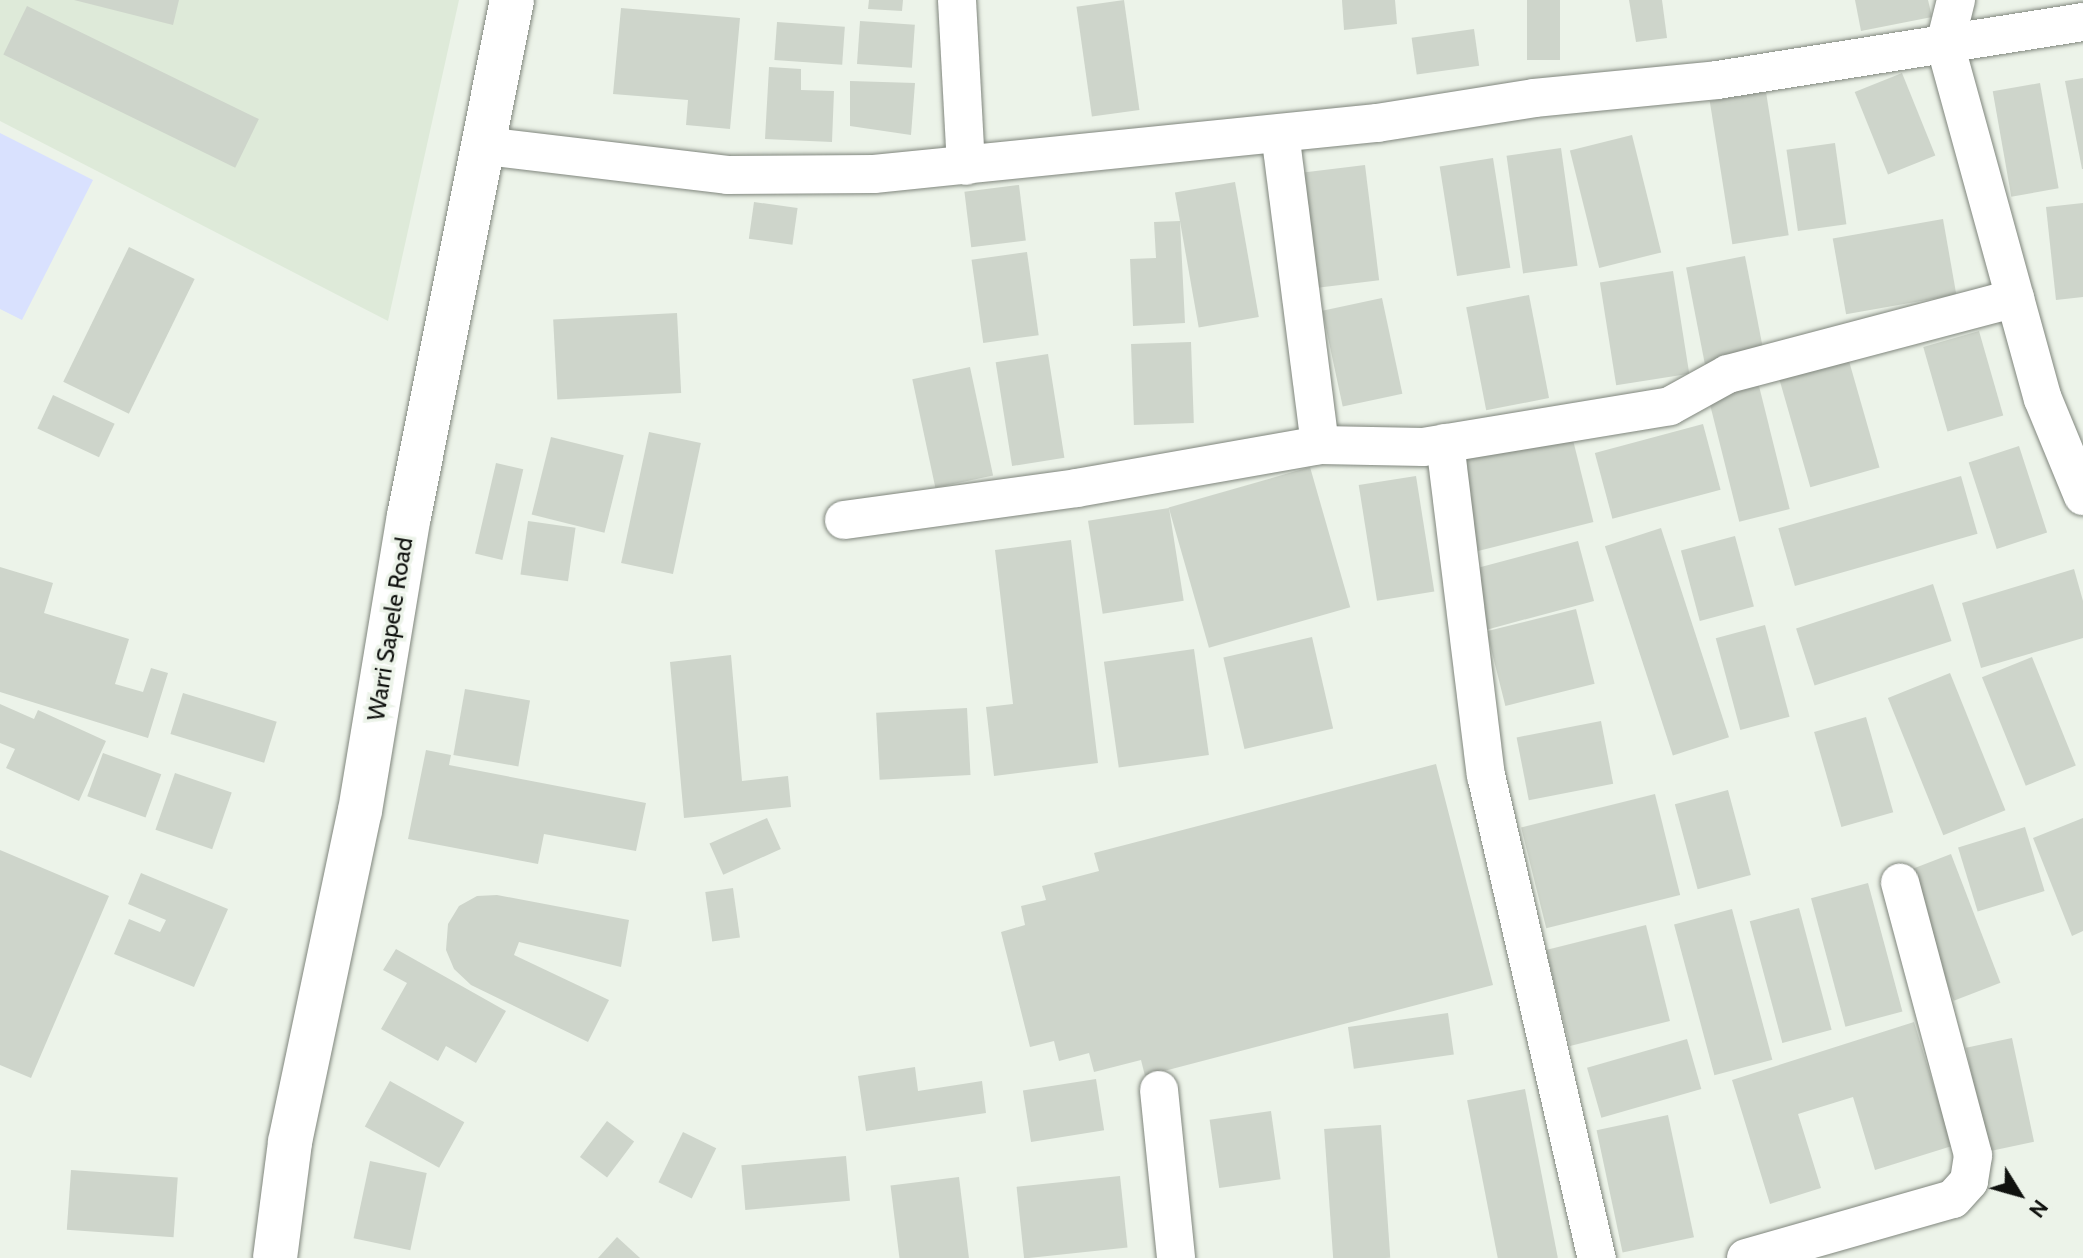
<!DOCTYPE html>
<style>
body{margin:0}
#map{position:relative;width:2083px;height:1258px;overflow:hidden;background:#ecf3e9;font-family:Cabin,sans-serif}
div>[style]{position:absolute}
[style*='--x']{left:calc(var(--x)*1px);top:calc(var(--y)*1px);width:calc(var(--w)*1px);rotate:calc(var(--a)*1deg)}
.built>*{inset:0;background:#deead9}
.green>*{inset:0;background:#d9e1fe}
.building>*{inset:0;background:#ced5cb;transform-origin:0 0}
.roads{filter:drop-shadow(0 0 2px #80867d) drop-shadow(0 0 2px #80867d)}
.minor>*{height:38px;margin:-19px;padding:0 19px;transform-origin:19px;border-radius:19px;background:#fff}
.highway>*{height:44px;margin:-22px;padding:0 22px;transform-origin:22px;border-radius:22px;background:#fff}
span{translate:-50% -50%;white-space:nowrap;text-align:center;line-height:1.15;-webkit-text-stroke:7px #ecf3e9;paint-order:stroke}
.street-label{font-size:24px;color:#10120f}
.north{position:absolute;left:1979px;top:1154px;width:80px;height:80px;-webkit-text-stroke:6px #ecf3e9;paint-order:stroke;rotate:127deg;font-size:22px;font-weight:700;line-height:32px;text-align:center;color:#10120f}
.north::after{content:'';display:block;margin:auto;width:28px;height:36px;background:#10120f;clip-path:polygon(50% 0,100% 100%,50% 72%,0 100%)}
</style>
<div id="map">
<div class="built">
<div style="clip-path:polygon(0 0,459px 0,388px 321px,0 121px)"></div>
</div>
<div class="green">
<div style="clip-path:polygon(0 133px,93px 180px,22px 320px,0 309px)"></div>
</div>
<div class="building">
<div style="clip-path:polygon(74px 0,179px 0,173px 25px)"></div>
<div style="clip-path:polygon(869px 0,903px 0,902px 11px,868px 9px)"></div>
<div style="left:1124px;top:0;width:111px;height:48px;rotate:82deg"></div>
<div style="clip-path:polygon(1342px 0,1395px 0,1397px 24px,1344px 30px)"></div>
<div style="left:1527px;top:0;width:33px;height:60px"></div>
<div style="clip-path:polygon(1629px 0,1662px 0,1667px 38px,1636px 42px)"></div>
<div style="clip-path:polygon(1855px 0,1928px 0,1932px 17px,1861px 31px)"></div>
<div style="left:27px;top:6px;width:258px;height:54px;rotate:26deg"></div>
<div style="clip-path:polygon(621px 8px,740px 18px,730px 129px,686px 125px,688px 100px,613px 94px)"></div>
<div style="left:860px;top:21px;width:55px;height:43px;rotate:4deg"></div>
<div style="left:777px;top:22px;width:68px;height:38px;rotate:4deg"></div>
<div style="left:1474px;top:29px;width:37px;height:63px;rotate:82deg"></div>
<div style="clip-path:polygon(769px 67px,801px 69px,801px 90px,834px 91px,832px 142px,765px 139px)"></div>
<div style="left:1902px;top:73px;width:89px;height:51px;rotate:68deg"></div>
<div style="clip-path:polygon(2083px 78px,2083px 169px,2082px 169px,2065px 81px)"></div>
<div style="clip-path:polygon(850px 81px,915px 83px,911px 135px,850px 126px)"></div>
<div style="left:2040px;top:83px;width:107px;height:48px;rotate:80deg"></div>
<div style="left:1766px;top:92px;width:145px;height:57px;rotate:81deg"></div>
<div style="left:1632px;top:135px;width:121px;height:64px;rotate:76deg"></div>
<div style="left:1835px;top:143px;width:82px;height:49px;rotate:82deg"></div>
<div style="left:1561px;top:148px;width:119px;height:55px;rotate:82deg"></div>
<div style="left:1493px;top:158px;width:111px;height:54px;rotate:81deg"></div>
<div style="left:1365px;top:165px;width:116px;height:64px;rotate:83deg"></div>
<div style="left:1235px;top:182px;width:137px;height:61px;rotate:80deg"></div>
<div style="left:1019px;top:185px;width:56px;height:55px;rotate:83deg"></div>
<div style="left:754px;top:202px;width:44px;height:37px;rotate:8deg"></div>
<div style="clip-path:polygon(2083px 203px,2083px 297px,2056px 300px,2046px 207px)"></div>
<div style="left:1943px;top:219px;width:77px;height:112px;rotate:80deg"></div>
<div style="clip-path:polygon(1180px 221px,1185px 323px,1133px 326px,1130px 259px,1156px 258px,1154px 222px)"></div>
<div style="left:129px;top:247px;width:73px;height:150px;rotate:26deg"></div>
<div style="left:1027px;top:252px;width:84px;height:56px;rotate:82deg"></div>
<div style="left:1745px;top:256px;width:99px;height:60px;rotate:79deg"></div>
<div style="left:1673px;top:271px;width:104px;height:74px;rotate:81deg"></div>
<div style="left:1529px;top:295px;width:105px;height:64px;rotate:79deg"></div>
<div style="left:1382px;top:298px;width:98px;height:61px;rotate:78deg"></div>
<div style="left:677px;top:313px;width:80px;height:124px;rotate:87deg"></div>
<div style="left:1979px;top:331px;width:88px;height:58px;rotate:74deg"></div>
<div style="left:1191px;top:342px;width:81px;height:60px;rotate:88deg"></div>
<div style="left:1048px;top:354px;width:105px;height:53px;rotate:81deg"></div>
<div style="left:1847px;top:354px;width:118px;height:72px;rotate:74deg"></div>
<div style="left:970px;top:367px;width:111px;height:59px;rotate:78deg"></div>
<div style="left:1758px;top:382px;width:131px;height:52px;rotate:76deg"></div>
<div style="left:53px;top:395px;width:68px;height:37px;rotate:25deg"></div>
<div style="left:1703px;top:424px;width:68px;height:112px;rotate:75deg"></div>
<div style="left:1570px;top:428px;width:97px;height:121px;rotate:76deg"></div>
<div style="left:649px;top:432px;width:53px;height:134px;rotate:12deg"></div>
<div style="left:551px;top:437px;width:75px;height:80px;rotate:14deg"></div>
<div style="left:2019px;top:446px;width:91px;height:53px;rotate:72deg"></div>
<div style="left:496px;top:463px;width:28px;height:93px;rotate:13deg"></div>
<div style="left:1310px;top:467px;width:146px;height:147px;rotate:74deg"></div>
<div style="left:1416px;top:476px;width:117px;height:58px;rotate:81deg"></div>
<div style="left:1961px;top:476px;width:60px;height:190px;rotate:74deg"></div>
<div style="left:1169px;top:508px;width:94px;height:82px;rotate:81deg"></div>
<div style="left:528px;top:521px;width:48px;height:54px;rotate:8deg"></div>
<div style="left:1661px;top:528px;width:220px;height:59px;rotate:72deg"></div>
<div style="left:1735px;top:536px;width:73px;height:56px;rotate:75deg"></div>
<div style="clip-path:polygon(1071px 540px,1098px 763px,994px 776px,986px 707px,1013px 704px,995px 550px)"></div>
<div style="left:1578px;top:541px;width:62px;height:113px;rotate:75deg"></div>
<div style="clip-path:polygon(0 567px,53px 583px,44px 613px,129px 639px,115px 684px,143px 692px,151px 668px,168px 673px,148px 738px,0 692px)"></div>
<div style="clip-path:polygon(2074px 569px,2083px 601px,2083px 638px,1981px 668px,1962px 603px)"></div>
<div style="left:1933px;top:584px;width:60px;height:144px;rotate:72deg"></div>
<div style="left:1576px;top:609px;width:77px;height:92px;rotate:76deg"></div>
<div style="left:1765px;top:625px;width:95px;height:51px;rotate:75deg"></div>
<div style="left:1312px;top:637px;width:94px;height:91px;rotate:77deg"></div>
<div style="left:1194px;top:649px;width:107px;height:91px;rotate:82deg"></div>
<div style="clip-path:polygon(731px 655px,742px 781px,788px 776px,791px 807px,684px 818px,670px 662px)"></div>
<div style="left:2032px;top:657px;width:117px;height:54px;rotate:68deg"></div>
<div style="left:1950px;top:673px;width:148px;height:67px;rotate:68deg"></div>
<div style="left:465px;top:689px;width:66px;height:67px;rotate:10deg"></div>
<div style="left:183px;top:693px;width:98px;height:43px;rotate:17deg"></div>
<div style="clip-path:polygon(0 704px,34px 719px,38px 710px,106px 741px,79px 801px,6px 768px,15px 749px,0 743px)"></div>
<div style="left:967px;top:708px;width:67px;height:91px;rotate:87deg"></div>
<div style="left:1866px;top:717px;width:99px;height:54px;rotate:74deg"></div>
<div style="left:1601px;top:721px;width:64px;height:86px;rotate:79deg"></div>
<div style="clip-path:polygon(426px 750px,451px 755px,449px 765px,646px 803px,636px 851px,544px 834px,538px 864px,408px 839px)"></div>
<div style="left:103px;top:753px;width:62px;height:46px;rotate:20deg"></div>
<div style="clip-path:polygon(1436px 764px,1493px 985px,1145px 1076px,1141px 1060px,1094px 1072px,1089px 1053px,1059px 1061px,1054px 1041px,1030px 1047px,1001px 932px,1025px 925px,1021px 906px,1046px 900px,1042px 886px,1099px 871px,1094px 853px)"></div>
<div style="left:175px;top:773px;width:60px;height:60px;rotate:19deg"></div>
<div style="left:1728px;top:790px;width:88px;height:55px;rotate:75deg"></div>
<div style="left:1655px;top:794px;width:104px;height:138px;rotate:76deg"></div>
<div style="left:767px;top:818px;width:34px;height:63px;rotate:66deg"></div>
<div style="clip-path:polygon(2083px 818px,2083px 931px,2072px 936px,2033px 838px)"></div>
<div style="left:2025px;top:827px;width:67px;height:70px;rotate:73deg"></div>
<div style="clip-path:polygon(0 850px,109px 896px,31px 1078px,0 1065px)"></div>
<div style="left:1951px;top:854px;width:138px;height:50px;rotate:69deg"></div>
<div style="clip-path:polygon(141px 873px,228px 909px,194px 987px,114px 954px,129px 919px,160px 932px,166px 920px,128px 904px)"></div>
<div style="left:1868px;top:883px;width:133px;height:59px;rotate:75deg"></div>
<div style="left:733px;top:888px;width:50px;height:28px;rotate:82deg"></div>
<div style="clip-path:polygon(497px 895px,629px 920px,621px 967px,519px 942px,514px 955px,609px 1000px,588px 1042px,471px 985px,454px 969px,446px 950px,448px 924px,459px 906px,477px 896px)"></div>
<div style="left:1799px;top:908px;width:126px;height:51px;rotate:75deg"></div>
<div style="left:1732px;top:909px;width:156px;height:60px;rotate:75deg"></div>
<div style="left:1646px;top:925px;width:99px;height:103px;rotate:76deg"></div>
<div style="clip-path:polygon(396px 949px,506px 1011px,476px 1063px,446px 1046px,438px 1061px,381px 1029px,407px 983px,383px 970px)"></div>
<div style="left:1448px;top:1013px;width:42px;height:101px;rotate:82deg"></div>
<div style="clip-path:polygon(1914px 1022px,1952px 1146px,1875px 1170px,1853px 1097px,1798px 1114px,1821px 1188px,1770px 1204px,1732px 1080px)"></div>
<div style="left:2012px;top:1038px;width:106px;height:47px;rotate:78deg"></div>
<div style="left:1687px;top:1039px;width:52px;height:104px;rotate:74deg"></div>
<div style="clip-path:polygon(915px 1067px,918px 1091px,982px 1081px,986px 1113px,866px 1131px,858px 1076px)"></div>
<div style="left:1096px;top:1079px;width:52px;height:74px;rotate:81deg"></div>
<div style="left:390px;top:1081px;width:85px;height:52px;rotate:29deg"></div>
<div style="left:1525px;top:1089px;width:172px;height:59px;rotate:79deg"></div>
<div style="left:1271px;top:1111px;width:69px;height:62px;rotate:82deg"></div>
<div style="left:1668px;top:1115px;width:125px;height:73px;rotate:78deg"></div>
<div style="left:607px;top:1121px;width:34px;height:45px;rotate:37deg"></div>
<div style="left:1381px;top:1125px;width:133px;height:57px;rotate:86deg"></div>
<div style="left:683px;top:1132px;width:37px;height:56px;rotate:26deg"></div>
<div style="left:846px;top:1156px;width:45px;height:105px;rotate:85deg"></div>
<div style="left:370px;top:1161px;width:58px;height:79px;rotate:12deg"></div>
<div style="left:71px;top:1170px;width:107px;height:60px;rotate:4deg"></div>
<div style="left:1120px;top:1176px;width:72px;height:104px;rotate:84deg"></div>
<div style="left:959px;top:1177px;width:82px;height:69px;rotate:83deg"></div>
<div style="clip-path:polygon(617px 1237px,640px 1258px,598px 1258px)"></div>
</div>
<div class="roads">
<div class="minor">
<div style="--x:957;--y:0;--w:166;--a:86.9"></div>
<div style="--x:1956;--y:0;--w:45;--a:104"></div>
<div style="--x:1945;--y:44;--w:368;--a:74.6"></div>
<div style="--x:2043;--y:399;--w:105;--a:67.6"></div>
<div style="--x:485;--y:146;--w:244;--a:6.8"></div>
<div style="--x:727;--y:175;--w:147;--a:-0.4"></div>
<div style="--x:874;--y:174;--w:506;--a:-5.79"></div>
<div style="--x:1377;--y:123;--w:159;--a:-9"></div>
<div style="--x:1534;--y:98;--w:184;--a:-5.6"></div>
<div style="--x:1717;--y:80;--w:371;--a:-9"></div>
<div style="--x:1445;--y:443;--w:335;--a:83"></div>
<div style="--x:1486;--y:775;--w:496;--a:77.1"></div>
<div style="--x:1320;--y:445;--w:103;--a:1.1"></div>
<div style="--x:1423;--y:447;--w:250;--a:-9.4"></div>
<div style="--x:1670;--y:406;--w:66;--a:-28.9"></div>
<div style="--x:1728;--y:374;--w:297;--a:-14.8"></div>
<div style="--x:844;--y:520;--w:235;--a:-7.8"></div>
<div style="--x:1077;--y:488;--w:247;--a:-10"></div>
<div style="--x:1320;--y:445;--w:314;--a:-97.3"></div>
<div style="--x:1159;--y:1090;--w:169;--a:84.2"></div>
<div style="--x:1746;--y:1258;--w:215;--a:-15.9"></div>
<div style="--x:1953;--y:1199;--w:24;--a:-48"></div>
<div style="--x:1969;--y:1181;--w:26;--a:-81"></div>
<div style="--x:1973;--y:1155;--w:282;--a:-105"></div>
</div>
<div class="highway">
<div style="--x:275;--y:1258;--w:117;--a:-82.6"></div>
<div style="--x:290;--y:1142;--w:338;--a:-78.1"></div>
<div style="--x:360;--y:811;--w:299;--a:-80.6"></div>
<div style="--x:409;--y:516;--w:526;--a:-78.71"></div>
</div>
</div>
<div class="street-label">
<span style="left:390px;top:629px;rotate:-81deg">Warri Sapele Road</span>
</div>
<div class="north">N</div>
</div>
